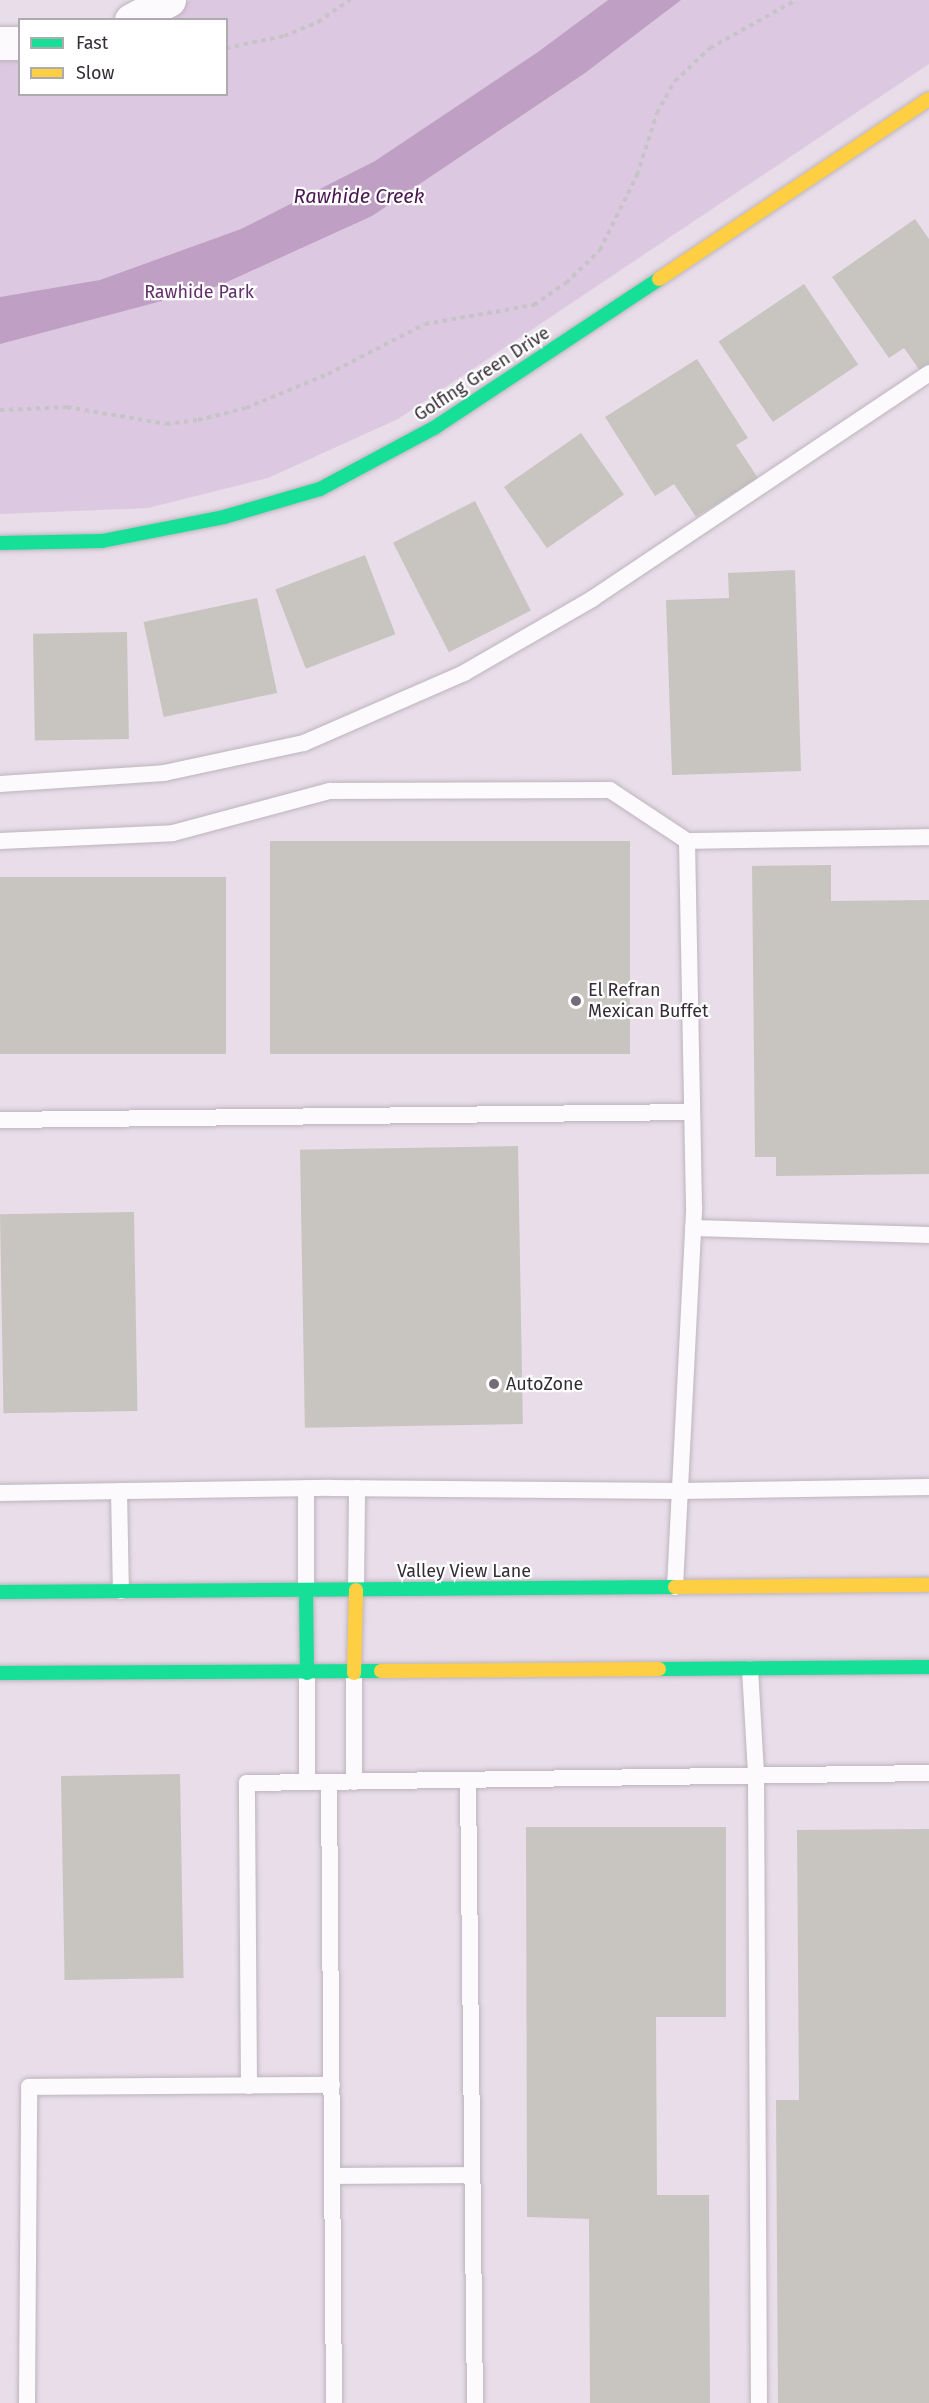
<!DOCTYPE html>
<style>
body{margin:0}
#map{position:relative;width:929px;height:2403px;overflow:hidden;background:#e8dde9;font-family:"Fira Sans",sans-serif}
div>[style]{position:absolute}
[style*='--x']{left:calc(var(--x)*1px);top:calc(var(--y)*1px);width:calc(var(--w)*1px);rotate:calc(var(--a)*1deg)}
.green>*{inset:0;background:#dcc8e0}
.water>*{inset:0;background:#bf9fc4}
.building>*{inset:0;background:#c8c5c0;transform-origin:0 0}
.path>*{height:4px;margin-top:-2px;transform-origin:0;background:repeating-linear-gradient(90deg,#c7c4c7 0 4.5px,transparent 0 9px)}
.roads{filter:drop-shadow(0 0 2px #bdb4be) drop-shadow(0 0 2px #bdb4be)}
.lane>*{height:16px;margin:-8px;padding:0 8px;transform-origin:8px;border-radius:8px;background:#fcfafc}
.street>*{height:33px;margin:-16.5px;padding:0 16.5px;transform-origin:16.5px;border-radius:16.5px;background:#fcfafc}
.fast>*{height:14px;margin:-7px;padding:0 7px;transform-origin:7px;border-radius:7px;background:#16e098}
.slow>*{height:14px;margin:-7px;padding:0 7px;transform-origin:7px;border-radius:7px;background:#ffcf43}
.dots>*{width:16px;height:16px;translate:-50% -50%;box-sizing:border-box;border:3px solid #fff;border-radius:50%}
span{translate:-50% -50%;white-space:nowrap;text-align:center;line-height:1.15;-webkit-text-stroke:4.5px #fff;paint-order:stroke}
.park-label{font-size:18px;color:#62306a}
.street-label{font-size:18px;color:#342d36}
.poi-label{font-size:18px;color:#342d36}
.left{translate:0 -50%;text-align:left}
.water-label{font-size:20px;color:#491751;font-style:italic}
.legend{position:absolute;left:18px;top:18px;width:210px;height:78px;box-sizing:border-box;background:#fff;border:2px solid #aeabaf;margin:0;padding:8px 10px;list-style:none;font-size:18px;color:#342d36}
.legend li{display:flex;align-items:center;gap:12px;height:30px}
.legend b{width:30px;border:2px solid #aeabaf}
</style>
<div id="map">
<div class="green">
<div style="clip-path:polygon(191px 0,929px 0,929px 64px,398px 419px,268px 478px,148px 508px,0 514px,0 50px,19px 50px,20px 94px,226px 94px,226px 20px,147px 19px)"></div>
</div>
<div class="water">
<div style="clip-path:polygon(608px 0,681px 0,585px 73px,372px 216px,218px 286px,0 344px,0 297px,100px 280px,241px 229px,375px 161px,538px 52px)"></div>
</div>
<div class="building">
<div style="clip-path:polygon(915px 219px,929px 239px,929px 366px,921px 372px,904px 348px,889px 358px,832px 277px)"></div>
<div style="left:804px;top:284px;width:97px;height:103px;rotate:56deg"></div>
<div style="clip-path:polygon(697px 359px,748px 438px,736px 445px,758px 478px,696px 517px,674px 484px,655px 496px,605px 417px)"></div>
<div style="left:581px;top:433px;width:75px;height:94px;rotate:55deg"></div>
<div style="left:475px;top:501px;width:123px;height:92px;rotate:63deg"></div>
<div style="left:365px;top:555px;width:85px;height:96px;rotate:69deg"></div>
<div style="clip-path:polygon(795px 570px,801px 771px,672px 775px,666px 600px,729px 598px,728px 573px)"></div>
<div style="left:257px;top:598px;width:97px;height:116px;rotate:78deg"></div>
<div style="left:127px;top:632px;width:107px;height:94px;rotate:89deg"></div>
<div style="left:630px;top:841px;width:213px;height:360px;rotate:90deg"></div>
<div style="clip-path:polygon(831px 865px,831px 901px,929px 900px,929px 1174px,776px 1176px,776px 1157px,755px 1157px,752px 866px)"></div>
<div style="left:226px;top:877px;width:177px;height:226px;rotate:90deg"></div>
<div style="left:518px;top:1146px;width:278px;height:218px;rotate:89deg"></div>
<div style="left:134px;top:1212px;width:199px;height:134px;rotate:89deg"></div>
<div style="left:180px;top:1774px;width:204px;height:119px;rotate:89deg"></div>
<div style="clip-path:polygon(526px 1827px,726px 1827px,726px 2017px,656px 2017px,657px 2195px,709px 2195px,710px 2403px,590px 2403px,589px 2219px,527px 2217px)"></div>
<div style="clip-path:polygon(929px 1829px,929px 2403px,778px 2403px,776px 2100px,799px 2100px,797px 1830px)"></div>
</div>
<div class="path">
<div style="--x:226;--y:48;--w:59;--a:-11.7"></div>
<div style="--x:284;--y:36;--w:37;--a:-22"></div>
<div style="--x:318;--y:22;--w:39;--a:-35"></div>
<div style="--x:0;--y:410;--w:67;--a:-2.6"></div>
<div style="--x:67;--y:407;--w:100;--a:9.7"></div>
<div style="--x:166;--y:424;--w:32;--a:-7"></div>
<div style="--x:198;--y:420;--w:49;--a:-14"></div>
<div style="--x:246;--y:408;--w:89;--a:-22.5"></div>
<div style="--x:328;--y:374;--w:109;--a:-27.3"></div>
<div style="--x:425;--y:324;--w:111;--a:-9.9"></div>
<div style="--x:534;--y:305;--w:39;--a:-35"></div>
<div style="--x:566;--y:283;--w:47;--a:-44.1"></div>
<div style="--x:600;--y:250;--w:84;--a:-63.7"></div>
<div style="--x:637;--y:175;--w:65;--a:-72.1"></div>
<div style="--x:657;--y:113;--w:37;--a:-61"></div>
<div style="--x:675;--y:81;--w:48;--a:-43.3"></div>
<div style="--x:710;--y:48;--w:98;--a:-29.2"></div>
</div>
<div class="roads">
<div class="lane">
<div style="--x:0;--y:784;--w:164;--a:-3.8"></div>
<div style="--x:164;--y:773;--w:143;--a:-12.1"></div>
<div style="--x:304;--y:743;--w:175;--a:-23.6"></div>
<div style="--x:464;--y:673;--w:148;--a:-30"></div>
<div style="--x:592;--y:599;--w:406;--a:-33.8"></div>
<div style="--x:0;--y:841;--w:173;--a:-2.6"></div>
<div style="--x:173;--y:833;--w:163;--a:-15"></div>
<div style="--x:330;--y:791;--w:280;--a:-0.2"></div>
<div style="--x:610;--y:790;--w:92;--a:33.5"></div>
<div style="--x:0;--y:1120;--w:692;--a:-0.66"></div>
<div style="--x:693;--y:1228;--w:236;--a:1.7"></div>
<div style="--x:306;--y:1488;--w:102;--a:90"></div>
<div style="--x:119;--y:1491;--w:100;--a:88.9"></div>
<div style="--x:0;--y:1493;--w:331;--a:-0.9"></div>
<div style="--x:331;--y:1488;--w:349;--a:0.5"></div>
<div style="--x:680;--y:1491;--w:249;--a:-0.9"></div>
<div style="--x:675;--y:1587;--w:381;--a:-87.1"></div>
<div style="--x:694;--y:1206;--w:365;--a:-91.1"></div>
<div style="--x:687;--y:841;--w:242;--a:-0.9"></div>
<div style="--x:356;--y:1590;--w:102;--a:-89.4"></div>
<div style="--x:750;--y:1669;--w:105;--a:86.7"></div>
<div style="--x:756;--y:1774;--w:629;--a:89.73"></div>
<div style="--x:307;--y:1673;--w:109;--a:90"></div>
<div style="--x:468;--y:1780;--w:623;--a:89.36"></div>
<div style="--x:329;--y:1782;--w:621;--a:89.54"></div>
<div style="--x:354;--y:1782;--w:109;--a:-90"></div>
<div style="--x:249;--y:2086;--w:303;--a:-90.4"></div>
<div style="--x:247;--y:1783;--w:682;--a:-0.84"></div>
<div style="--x:332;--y:2176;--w:140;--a:-0.4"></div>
<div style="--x:27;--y:2403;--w:316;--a:-89.6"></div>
<div style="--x:29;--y:2087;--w:303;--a:-0.4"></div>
</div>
<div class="street">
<div style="--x:131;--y:20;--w:43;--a:-27.8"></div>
<div style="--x:0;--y:43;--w:20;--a:0"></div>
</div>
<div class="fast">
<div style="--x:0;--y:543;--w:102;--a:-1.1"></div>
<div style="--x:102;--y:541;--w:124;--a:-11.1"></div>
<div style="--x:224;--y:517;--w:100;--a:-16.3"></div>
<div style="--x:320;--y:489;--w:129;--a:-28.2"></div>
<div style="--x:434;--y:428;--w:270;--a:-33.5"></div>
<div style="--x:306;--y:1590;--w:83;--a:89.3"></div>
<div style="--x:0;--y:1592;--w:675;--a:-0.42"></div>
<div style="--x:659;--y:1669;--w:270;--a:-0.4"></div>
<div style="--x:0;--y:1673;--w:381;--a:-0.3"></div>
</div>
<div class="slow">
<div style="--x:659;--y:279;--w:324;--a:-33.7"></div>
<div style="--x:675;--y:1587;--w:254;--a:-0.5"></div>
<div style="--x:381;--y:1671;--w:278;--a:-0.4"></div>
<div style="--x:354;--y:1673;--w:83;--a:-88.6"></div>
</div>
</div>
<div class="dots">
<div style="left:576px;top:1001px;background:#736b75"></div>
<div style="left:494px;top:1384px;background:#736b75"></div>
</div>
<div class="park-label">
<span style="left:199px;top:292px">Rawhide Park</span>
</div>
<div class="street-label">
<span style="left:482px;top:374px;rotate:-33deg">Golfing Green Drive</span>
<span style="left:464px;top:1571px">Valley View Lane</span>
</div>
<div class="poi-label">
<span class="left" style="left:588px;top:1001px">El Refran<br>Mexican Buffet</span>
<span class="left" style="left:506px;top:1384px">AutoZone</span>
</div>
<div class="water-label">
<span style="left:359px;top:196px">Rawhide Creek</span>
</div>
<ul class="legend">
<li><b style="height:8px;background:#16e098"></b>Fast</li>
<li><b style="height:8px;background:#ffcf43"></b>Slow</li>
</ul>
</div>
